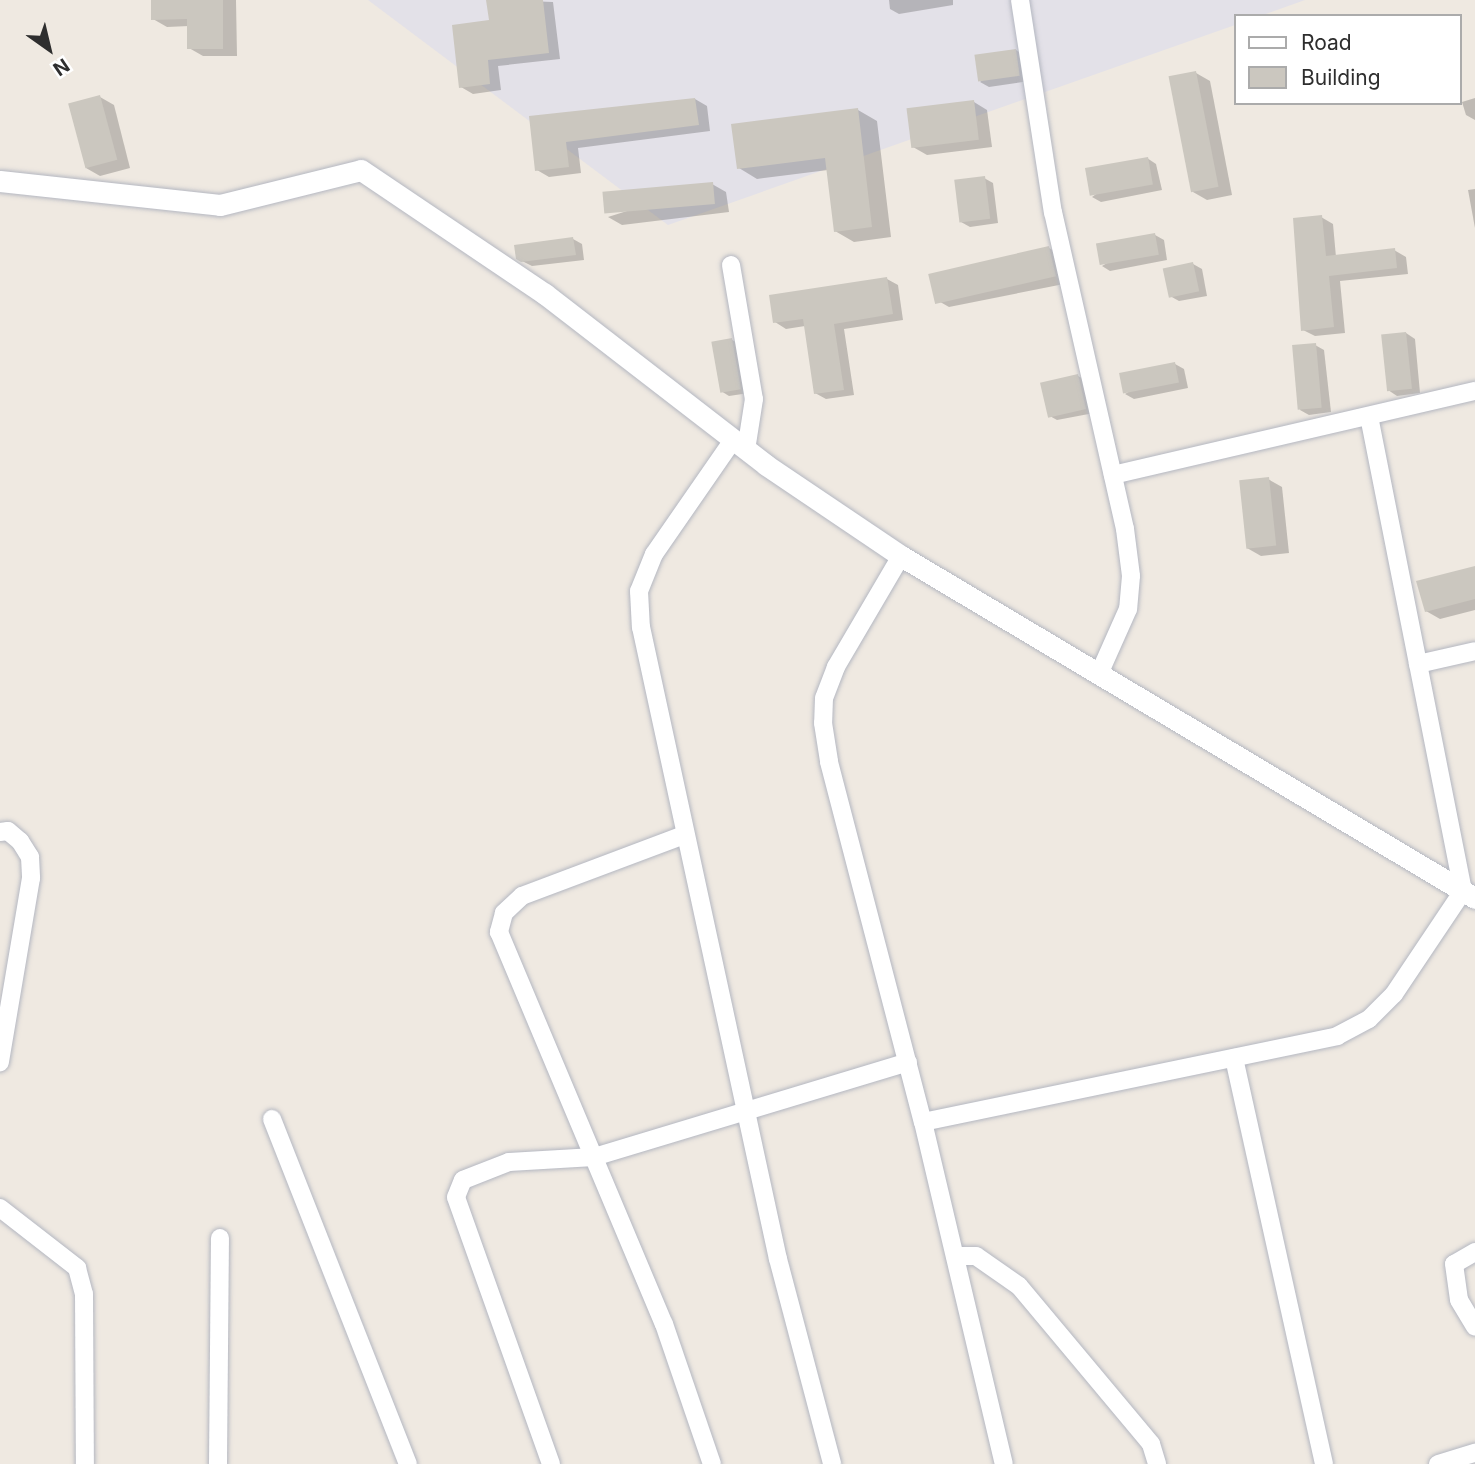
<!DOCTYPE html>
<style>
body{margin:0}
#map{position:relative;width:1475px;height:1464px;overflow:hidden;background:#efe9e1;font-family:Inter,sans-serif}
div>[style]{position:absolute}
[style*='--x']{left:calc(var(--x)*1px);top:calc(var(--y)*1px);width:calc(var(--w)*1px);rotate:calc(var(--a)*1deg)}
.industrial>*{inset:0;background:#e3e1e8}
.shadow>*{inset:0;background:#0003}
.building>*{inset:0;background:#cbc7bf;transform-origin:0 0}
.roads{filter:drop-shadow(0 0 2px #b4b7c1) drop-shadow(0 0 2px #b4b7c1)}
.minor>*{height:18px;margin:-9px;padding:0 9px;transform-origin:9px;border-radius:9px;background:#fff}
.tertiary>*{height:21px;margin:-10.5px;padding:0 10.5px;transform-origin:10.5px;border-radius:10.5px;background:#fff}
span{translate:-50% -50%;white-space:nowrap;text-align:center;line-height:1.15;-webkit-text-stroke:5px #fff;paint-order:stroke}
.legend{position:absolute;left:1234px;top:14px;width:228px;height:91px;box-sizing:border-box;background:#fff;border:2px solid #ababab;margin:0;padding:9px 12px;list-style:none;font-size:21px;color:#2e2e2e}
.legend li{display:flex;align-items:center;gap:14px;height:35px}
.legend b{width:35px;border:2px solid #ababab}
.north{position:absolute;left:14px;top:14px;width:70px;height:70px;-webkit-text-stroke:5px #fff;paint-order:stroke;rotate:146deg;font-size:19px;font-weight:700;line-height:28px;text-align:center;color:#2e2e2e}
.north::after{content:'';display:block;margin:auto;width:24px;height:32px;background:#2e2e2e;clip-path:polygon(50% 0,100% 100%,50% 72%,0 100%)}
</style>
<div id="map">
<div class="industrial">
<div style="clip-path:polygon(368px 0,1305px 0,1260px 16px,1235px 16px,1235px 25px,668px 225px)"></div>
</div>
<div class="shadow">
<div style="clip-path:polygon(153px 0,236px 0,237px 56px,203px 56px,189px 48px,189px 26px,167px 27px,153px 19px)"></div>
<div style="clip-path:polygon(504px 0,553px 2px,560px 59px,498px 66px,501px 90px,473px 94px,461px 87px)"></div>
<div style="clip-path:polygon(889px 0,953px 0,953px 5px,899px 14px,890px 9px)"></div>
<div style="clip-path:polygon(1016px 50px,1025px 56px,1029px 81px,989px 87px,980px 82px)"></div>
<div style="clip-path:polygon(1196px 73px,1210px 81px,1232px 195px,1207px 200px,1193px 192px)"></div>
<div style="clip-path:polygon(100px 97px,114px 105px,130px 168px,100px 176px,86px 168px)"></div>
<div style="clip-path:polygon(1475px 98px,1475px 120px,1466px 115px,1462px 102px)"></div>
<div style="clip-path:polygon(695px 99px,707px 106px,710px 131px,578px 148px,581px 173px,549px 177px,537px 170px,531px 117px)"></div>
<div style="clip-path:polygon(974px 102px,987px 110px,992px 147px,927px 155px,913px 147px)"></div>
<div style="clip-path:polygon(858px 110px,877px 121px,891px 237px,854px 242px,835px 231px,828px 170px,757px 179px,739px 168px)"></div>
<div style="clip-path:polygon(1147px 158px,1156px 164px,1162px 190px,1101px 202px,1092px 197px)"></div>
<div style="clip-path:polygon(984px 178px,993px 183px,998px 223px,970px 227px,961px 222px)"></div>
<div style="clip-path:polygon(712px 184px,726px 192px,729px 212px,622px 225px,608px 217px)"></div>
<div style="clip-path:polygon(1475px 189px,1475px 228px,1468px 190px)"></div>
<div style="clip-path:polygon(1321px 217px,1333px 224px,1336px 257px,1394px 250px,1406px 257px,1408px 274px,1340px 281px,1345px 333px,1315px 336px,1303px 330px)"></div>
<div style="clip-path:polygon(1155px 235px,1164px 240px,1167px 260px,1110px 271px,1102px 266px)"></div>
<div style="clip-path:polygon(573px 239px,582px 244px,584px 260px,532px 266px,522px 261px)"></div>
<div style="clip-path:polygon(1049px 248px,1063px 256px,1069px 283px,949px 307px,935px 299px)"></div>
<div style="clip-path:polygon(1193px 264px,1202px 269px,1207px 296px,1179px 301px,1170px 296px)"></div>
<div style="clip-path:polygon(887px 279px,898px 285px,903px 320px,844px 329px,854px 395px,826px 399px,815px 393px,805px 326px,786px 329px,775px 322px)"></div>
<div style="clip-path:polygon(1406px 333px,1415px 339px,1420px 393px,1397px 396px,1388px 390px)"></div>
<div style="clip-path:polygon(732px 340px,741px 345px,749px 393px,729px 396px,721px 391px)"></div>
<div style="clip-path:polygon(1315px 345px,1324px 350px,1331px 412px,1309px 415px,1300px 410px)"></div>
<div style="clip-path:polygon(1175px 364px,1184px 369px,1188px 388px,1134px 399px,1125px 394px)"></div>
<div style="clip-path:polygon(1078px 376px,1087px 381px,1094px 413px,1057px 420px,1048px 415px)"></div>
<div style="clip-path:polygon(1268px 479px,1282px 487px,1289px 553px,1261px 556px,1247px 548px)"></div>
<div style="clip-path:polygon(1475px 568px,1475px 610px,1440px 619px,1426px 611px)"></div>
</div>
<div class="building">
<div style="clip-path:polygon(151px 0,223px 0,223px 49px,187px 49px,187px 19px,151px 20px)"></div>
<div style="clip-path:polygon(486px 0,543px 0,549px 53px,488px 60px,490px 84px,459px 88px,452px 25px,489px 20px)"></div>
<div style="left:1016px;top:49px;width:27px;height:42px;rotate:82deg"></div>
<div style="left:1196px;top:71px;width:118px;height:28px;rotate:79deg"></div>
<div style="left:100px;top:95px;width:67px;height:33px;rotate:75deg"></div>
<div style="clip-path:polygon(695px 98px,699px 125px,566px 142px,569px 167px,535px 171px,529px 116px)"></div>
<div style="left:974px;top:100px;width:40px;height:68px;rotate:83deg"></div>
<div style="clip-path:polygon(858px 108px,872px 227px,834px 232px,825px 158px,737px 169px,731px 124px)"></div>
<div style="left:1148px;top:157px;width:28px;height:64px;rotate:80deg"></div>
<div style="left:985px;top:176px;width:43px;height:31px;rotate:83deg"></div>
<div style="left:713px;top:182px;width:22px;height:111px;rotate:85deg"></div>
<div style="clip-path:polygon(1322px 215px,1326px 256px,1395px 248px,1397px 268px,1329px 276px,1334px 327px,1301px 331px,1293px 218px)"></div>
<div style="left:1155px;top:233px;width:22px;height:60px;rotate:80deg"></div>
<div style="clip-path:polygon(573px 237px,576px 255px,521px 262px,516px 259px,514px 245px)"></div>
<div style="left:1049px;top:246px;width:31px;height:124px;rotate:77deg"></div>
<div style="left:1193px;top:262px;width:30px;height:31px;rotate:78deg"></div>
<div style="clip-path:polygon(887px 277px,893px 314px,834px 324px,844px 390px,814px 394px,803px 319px,773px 323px,769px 295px)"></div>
<div style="left:1406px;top:332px;width:57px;height:25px;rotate:84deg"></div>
<div style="left:732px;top:338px;width:52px;height:21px;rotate:80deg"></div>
<div style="left:1316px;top:343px;width:65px;height:24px;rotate:85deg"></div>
<div style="left:1175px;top:362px;width:21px;height:57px;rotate:79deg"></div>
<div style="left:1078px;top:374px;width:36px;height:39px;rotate:77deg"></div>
<div style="left:1269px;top:477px;width:69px;height:30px;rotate:84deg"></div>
<div style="clip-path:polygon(1475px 566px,1475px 599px,1425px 612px,1416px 581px)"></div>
</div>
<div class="roads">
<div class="minor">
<div style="--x:1020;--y:0;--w:215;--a:81.2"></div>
<div style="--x:1053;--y:212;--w:325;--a:77.2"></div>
<div style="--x:1125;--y:529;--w:47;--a:82.7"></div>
<div style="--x:1131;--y:576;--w:33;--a:95"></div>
<div style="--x:1128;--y:609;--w:71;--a:114"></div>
<div style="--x:731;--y:265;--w:136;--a:80.3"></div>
<div style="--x:754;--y:399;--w:52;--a:98.9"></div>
<div style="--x:733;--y:440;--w:139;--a:124.7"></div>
<div style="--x:654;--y:554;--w:40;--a:112"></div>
<div style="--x:639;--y:591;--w:36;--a:87"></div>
<div style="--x:641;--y:627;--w:647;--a:77.77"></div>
<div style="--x:778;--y:1259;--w:212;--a:75.2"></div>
<div style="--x:1113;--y:475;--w:372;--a:-13.1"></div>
<div style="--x:901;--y:556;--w:129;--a:120.4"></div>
<div style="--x:836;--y:667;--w:33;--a:111"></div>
<div style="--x:824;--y:698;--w:25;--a:92"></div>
<div style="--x:823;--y:723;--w:39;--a:81"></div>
<div style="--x:829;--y:762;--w:372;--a:75.4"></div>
<div style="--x:923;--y:1122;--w:351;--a:76.7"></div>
<div style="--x:1418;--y:664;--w:58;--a:-12.8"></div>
<div style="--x:0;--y:832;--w:8;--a:-7"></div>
<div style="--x:8;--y:831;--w:16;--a:40"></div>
<div style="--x:20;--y:841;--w:19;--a:58"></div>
<div style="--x:30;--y:857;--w:21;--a:87"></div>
<div style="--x:31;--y:878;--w:187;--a:99.6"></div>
<div style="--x:684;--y:835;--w:173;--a:159.4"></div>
<div style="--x:522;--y:896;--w:25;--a:137"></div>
<div style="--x:504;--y:913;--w:20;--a:105"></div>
<div style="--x:499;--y:932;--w:425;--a:67.2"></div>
<div style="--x:664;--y:1324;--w:148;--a:71.1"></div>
<div style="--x:1234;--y:1058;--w:416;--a:77.5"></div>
<div style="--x:272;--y:1119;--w:371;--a:68.5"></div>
<div style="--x:923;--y:1122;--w:423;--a:-11.7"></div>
<div style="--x:1337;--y:1036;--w:36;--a:-28"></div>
<div style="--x:1369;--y:1019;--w:35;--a:-45"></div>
<div style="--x:1394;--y:994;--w:124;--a:-56.2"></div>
<div style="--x:1463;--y:891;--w:484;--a:-101.2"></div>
<div style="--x:0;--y:1208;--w:98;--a:37.9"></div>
<div style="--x:77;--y:1268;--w:27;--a:75"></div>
<div style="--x:84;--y:1294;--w:170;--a:89.7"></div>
<div style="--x:1475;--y:1252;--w:24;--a:150"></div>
<div style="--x:1454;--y:1264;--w:36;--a:82"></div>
<div style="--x:1459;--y:1300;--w:31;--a:59"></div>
<div style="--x:955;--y:1256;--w:21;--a:0"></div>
<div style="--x:976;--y:1256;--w:52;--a:34.9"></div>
<div style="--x:1019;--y:1286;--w:206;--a:50.1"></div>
<div style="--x:1151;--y:1444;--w:21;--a:73"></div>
<div style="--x:218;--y:1464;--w:226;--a:-89.5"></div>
<div style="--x:551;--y:1464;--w:283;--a:-109.6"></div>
<div style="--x:456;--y:1197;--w:18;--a:-68"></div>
<div style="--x:463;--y:1180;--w:49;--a:-21.4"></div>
<div style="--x:509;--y:1162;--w:85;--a:-3.4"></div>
<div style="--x:594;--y:1157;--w:328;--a:-16.8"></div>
<div style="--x:1438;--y:1464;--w:39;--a:-17"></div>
</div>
<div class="tertiary">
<div style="--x:0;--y:181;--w:221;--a:6.2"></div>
<div style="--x:220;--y:205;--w:145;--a:-13.9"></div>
<div style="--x:361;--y:170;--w:222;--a:34"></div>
<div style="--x:545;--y:294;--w:279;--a:37.7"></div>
<div style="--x:766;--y:465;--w:163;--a:34"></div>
<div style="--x:901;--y:556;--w:668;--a:30.79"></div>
</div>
</div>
<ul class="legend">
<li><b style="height:9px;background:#fff"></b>Road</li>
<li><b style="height:19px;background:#cbc7bf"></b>Building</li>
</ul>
<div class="north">N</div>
</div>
